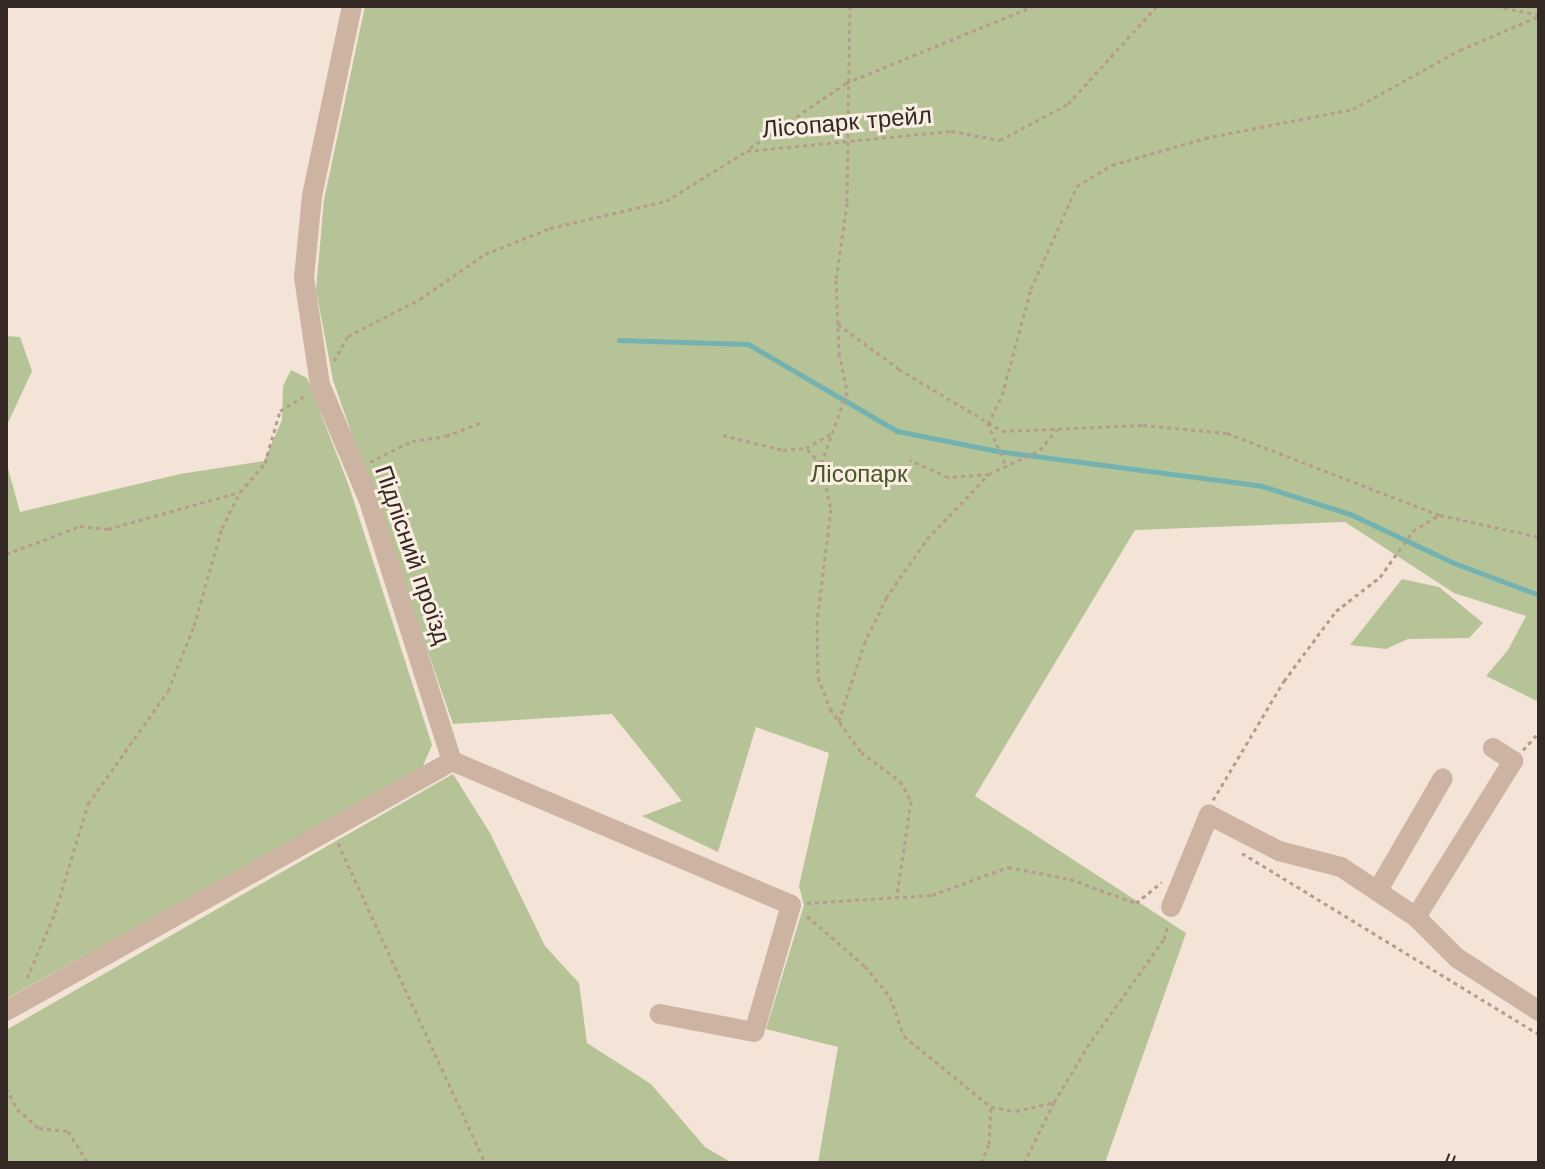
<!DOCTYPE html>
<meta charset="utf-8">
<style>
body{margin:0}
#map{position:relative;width:1545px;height:1169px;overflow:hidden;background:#f3e4d7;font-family:"Work Sans",sans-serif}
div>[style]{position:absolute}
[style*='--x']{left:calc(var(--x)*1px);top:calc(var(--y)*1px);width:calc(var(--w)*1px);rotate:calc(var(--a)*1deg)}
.green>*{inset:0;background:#b6c396}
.stream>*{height:5px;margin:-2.5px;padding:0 2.5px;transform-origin:2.5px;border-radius:2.5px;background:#73b2b1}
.path>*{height:3px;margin-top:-1.5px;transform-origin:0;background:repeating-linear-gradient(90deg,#b79c8c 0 4px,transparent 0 8px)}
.minor>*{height:20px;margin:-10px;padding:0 10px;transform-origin:10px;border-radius:10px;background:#ccb3a2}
.rail>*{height:8px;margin-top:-4px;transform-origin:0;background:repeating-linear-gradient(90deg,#faeee3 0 15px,#352925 0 30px);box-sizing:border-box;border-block:2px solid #352925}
span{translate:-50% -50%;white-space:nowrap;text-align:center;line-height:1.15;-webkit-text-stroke:6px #faeee3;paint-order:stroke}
.street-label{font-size:24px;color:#352925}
.park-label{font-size:24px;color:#475627}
.frame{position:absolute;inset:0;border:8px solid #352925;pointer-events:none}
</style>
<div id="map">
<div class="green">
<div style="clip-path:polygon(365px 6px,1539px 6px,1539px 702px,1486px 676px,1508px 650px,1526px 616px,1454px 593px,1345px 522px,1135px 530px,975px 796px,1186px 933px,1105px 1163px,818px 1163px,838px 1047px,766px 1029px,804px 905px,799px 886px,829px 753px,756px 727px,718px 852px,642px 816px,682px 801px,612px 714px,453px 724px,333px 380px,316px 290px,324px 200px)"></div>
<div style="clip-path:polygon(6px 336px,20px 337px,32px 371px,6px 427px)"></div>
<div style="clip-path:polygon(291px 370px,307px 378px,349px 486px,432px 745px,422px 768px,6px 999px,6px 461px,20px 512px,180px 474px,264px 461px,282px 420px,283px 386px)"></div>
<div style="clip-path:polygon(1402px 579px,1439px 587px,1483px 623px,1469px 638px,1408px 639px,1386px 649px,1350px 645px)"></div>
<div style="clip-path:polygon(453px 774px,490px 833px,545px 946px,579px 983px,587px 1043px,651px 1084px,705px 1147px,732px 1163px,6px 1163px,6px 1030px)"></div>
</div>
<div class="stream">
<div style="--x:619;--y:340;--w:129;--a:1.8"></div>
<div style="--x:748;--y:344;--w:173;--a:30.3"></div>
<div style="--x:897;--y:431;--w:102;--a:11.3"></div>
<div style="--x:997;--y:451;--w:267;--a:7.5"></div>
<div style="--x:1262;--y:486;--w:92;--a:17.7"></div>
<div style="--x:1350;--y:514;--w:115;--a:25.2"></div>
<div style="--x:1454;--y:563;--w:91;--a:20.6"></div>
</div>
<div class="path">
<div style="--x:850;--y:6;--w:197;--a:90.9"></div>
<div style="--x:847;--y:203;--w:78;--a:98.1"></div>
<div style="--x:836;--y:280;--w:73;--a:87.6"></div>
<div style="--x:839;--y:353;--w:40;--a:78"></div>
<div style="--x:847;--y:392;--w:77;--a:109.9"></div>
<div style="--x:821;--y:464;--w:46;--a:77.5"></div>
<div style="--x:831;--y:509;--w:113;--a:97.1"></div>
<div style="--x:817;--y:621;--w:56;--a:89"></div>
<div style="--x:818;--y:677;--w:34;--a:69"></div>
<div style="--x:830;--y:709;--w:53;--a:54.2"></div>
<div style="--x:861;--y:752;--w:49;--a:36.6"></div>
<div style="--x:900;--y:781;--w:23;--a:61"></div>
<div style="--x:911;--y:801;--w:95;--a:98.5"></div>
<div style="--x:1496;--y:6;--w:44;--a:11.8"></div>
<div style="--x:750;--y:148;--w:116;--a:-34.1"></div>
<div style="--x:846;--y:83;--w:203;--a:-22.3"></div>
<div style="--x:838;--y:324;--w:76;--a:36.4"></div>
<div style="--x:899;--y:369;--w:120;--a:31"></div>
<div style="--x:1002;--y:431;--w:141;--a:-2.4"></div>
<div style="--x:1143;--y:425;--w:84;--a:5.4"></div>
<div style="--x:1227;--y:433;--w:228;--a:21.1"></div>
<div style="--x:1440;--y:515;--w:101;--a:12.5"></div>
<div style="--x:334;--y:361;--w:29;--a:-61"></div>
<div style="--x:348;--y:336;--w:81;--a:-27.2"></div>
<div style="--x:420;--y:299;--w:79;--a:-34.7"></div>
<div style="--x:485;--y:254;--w:70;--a:-21.8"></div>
<div style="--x:550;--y:228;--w:119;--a:-13.1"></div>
<div style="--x:666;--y:201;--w:95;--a:-31.7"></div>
<div style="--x:747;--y:151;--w:205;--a:-5.6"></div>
<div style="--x:951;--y:131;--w:50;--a:10.4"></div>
<div style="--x:1000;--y:140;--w:77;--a:-27.9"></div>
<div style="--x:1068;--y:104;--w:132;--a:-47.8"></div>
<div style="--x:723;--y:435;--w:62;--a:14"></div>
<div style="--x:783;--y:450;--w:23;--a:-5"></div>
<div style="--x:370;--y:462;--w:47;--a:-26.6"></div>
<div style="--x:412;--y:441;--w:34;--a:-8"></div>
<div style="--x:446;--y:436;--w:40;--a:-21"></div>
<div style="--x:1005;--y:463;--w:43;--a:-113.6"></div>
<div style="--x:988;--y:424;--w:32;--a:-64"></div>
<div style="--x:1002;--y:395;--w:110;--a:-74.7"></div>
<div style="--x:1031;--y:289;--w:113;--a:-65.9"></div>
<div style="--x:1077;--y:186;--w:41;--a:-31"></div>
<div style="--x:1112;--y:165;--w:97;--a:-16.2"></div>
<div style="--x:1205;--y:138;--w:151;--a:-11.1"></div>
<div style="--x:1353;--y:109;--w:122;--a:-28.9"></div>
<div style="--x:1460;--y:50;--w:86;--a:-23.3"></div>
<div style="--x:821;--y:464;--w:22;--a:-133"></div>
<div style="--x:806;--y:448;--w:30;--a:-30"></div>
<div style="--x:989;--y:474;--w:56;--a:-25.2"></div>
<div style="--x:1040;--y:450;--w:27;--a:-51"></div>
<div style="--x:6;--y:554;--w:79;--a:-20.7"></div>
<div style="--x:80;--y:526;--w:28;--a:6"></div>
<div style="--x:108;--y:529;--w:137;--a:-15.7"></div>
<div style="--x:839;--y:721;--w:81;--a:-72"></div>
<div style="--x:864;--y:644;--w:51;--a:-64.4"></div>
<div style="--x:886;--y:598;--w:72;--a:-55.2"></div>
<div style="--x:927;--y:539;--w:90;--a:-46.4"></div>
<div style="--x:989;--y:474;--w:41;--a:175.8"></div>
<div style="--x:948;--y:477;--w:42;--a:-155.9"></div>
<div style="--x:1523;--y:750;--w:24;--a:-48"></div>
<div style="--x:1213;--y:800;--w:139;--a:-59.2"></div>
<div style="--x:1284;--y:681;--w:87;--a:-53.4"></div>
<div style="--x:1336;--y:611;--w:56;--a:-37.7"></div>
<div style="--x:1380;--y:577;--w:57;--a:-54.3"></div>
<div style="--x:1413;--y:531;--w:29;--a:-31"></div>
<div style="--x:338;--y:843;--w:352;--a:65.3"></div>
<div style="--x:1242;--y:853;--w:348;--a:31.4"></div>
<div style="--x:807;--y:903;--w:125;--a:-3.7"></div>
<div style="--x:932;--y:895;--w:81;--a:-20.2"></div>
<div style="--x:1008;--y:867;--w:63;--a:11"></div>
<div style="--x:1070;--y:879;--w:70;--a:20"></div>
<div style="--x:1136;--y:903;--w:33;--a:-39"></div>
<div style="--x:807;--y:916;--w:77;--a:40.8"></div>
<div style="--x:865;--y:966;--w:40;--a:51"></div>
<div style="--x:890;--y:997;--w:41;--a:70.3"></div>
<div style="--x:904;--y:1036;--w:112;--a:39.2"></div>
<div style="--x:991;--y:1107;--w:25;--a:9"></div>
<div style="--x:1016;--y:1111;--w:39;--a:-13"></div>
<div style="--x:1054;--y:1102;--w:64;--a:-59"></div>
<div style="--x:1087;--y:1047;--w:133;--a:-54.5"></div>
<div style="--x:1164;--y:939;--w:16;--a:-75"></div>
<div style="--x:27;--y:978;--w:71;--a:-66.7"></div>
<div style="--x:55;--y:913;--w:114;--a:-73.2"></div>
<div style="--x:88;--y:804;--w:138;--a:-54.7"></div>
<div style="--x:168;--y:691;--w:70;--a:-68.2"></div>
<div style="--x:194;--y:626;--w:102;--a:-74.1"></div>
<div style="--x:222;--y:528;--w:40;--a:-63.4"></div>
<div style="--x:240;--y:492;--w:38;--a:-49"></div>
<div style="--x:265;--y:463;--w:54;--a:-73.9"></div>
<div style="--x:280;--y:411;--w:28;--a:-32"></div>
<div style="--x:6;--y:1088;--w:24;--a:62"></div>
<div style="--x:17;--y:1109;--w:29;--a:41"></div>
<div style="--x:39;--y:1128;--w:29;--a:6"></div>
<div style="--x:68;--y:1131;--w:38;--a:58"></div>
<div style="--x:981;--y:1163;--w:21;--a:-67"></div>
<div style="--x:989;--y:1144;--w:36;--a:-87"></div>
<div style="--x:1024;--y:1163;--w:68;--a:-63.8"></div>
</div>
<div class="minor">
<div style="--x:352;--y:6;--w:194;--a:101.9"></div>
<div style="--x:312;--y:196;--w:81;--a:95.6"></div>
<div style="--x:304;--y:277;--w:109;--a:81.6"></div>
<div style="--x:320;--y:385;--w:123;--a:67"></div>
<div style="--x:368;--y:498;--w:276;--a:72.3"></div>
<div style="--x:452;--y:761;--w:368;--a:23"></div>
<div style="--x:791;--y:905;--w:132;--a:106.2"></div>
<div style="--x:754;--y:1032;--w:96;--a:-169.2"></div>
<div style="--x:1378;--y:890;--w:129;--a:-59.9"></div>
<div style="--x:1171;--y:907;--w:100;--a:-67.6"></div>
<div style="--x:1209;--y:815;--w:79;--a:27.2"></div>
<div style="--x:1279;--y:851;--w:64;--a:14.5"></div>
<div style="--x:1341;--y:867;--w:90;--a:33.7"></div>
<div style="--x:1416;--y:917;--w:58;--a:45"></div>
<div style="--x:1457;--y:958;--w:98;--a:32.9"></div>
<div style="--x:1416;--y:917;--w:184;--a:-58.1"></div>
<div style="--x:1513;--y:761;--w:24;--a:-147"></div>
<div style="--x:6;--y:1011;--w:511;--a:-29.27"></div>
</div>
<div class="rail">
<div style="--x:1449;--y:1163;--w:9;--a:-69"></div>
</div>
<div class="street-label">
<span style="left:847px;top:123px;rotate:-5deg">Лісопарк трейл</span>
<span style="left:412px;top:555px;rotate:71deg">Підлісний проїзд</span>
</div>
<div class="park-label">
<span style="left:859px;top:475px">Лісопарк</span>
</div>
<div class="frame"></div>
</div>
